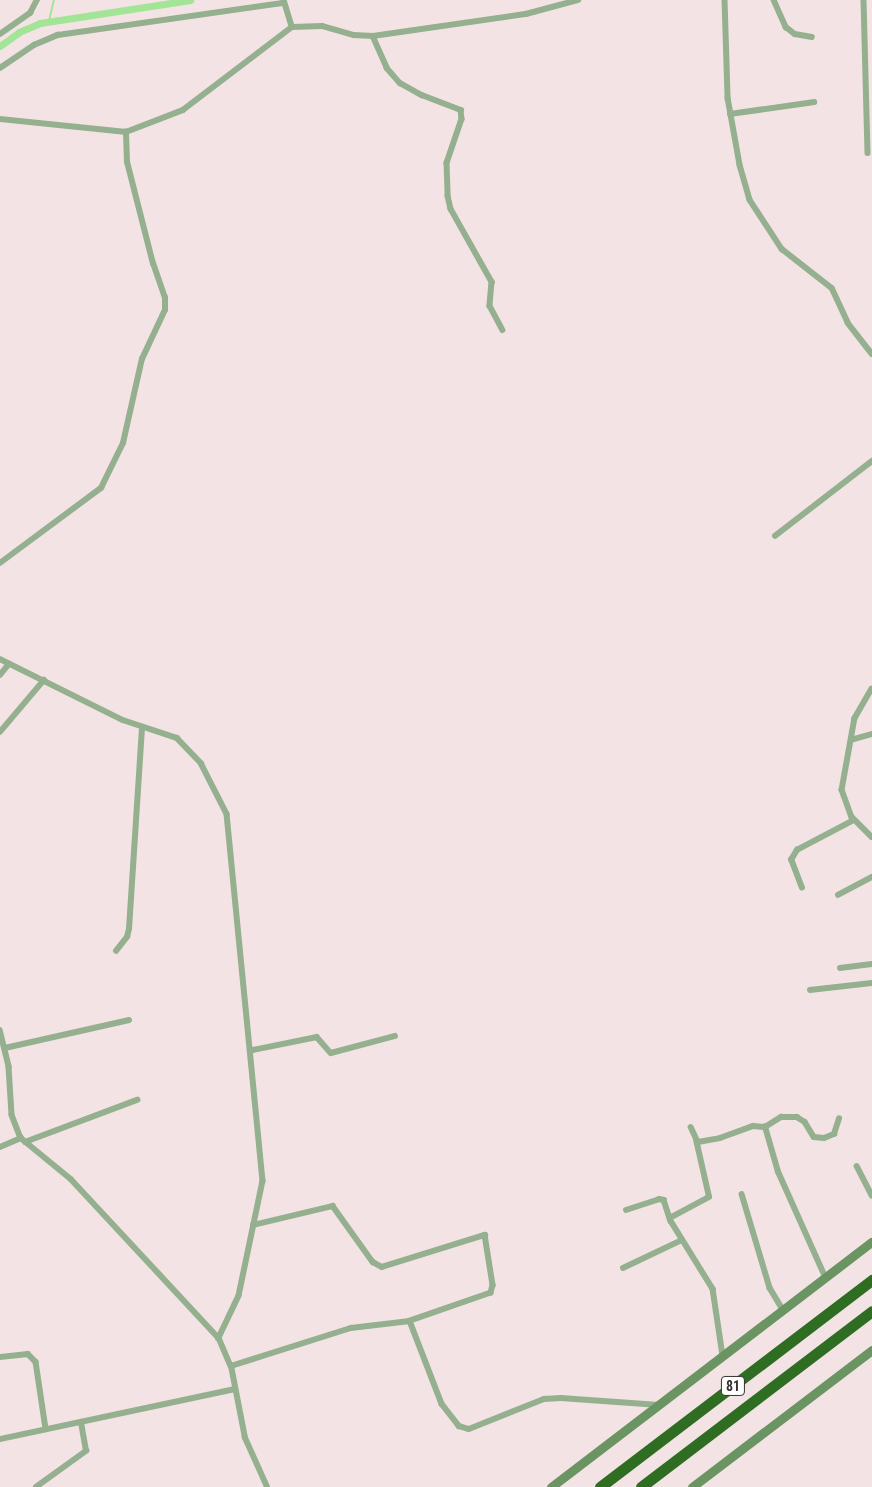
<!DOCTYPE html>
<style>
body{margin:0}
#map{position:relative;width:872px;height:1487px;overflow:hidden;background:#f4e3e5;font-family:"Roboto Condensed",sans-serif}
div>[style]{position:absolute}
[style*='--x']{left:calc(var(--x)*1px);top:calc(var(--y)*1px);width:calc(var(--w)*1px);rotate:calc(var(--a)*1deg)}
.stream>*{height:2px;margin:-1px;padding:0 1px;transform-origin:1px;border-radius:1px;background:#a3e596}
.canal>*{height:7px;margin:-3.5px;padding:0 3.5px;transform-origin:3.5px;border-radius:3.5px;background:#a3e596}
.street>*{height:5.5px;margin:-2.75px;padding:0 2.75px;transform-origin:2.75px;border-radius:2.75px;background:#94b08e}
.secondary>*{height:9px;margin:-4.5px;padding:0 4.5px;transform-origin:4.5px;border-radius:4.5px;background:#6a9462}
.highway>*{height:11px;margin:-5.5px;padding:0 5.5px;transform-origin:5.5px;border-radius:5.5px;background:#2e6d22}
span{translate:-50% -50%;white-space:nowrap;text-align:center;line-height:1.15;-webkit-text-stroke:5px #fff;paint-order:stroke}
.shield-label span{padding:1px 4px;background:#fff;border:1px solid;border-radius:4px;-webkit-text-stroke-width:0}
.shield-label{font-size:14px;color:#373132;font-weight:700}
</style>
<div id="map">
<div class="stream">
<div style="--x:49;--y:21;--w:22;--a:-77"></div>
</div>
<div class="canal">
<div style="--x:0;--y:46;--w:24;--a:-36"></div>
<div style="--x:19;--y:32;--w:23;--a:-23"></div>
<div style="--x:40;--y:23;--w:152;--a:-8.7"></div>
</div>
<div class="street">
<div style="--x:284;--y:0;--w:28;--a:73"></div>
<div style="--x:725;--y:0;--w:98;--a:88.2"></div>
<div style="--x:728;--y:98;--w:68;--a:79.8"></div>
<div style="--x:740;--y:165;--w:36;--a:74"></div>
<div style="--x:750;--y:200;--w:59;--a:56.9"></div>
<div style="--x:782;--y:249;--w:63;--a:38"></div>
<div style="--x:832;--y:288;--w:38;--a:65"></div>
<div style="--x:848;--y:323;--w:39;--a:52"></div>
<div style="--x:774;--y:0;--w:30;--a:66"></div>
<div style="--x:786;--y:27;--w:11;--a:38"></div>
<div style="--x:795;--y:34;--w:17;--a:10"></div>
<div style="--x:864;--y:0;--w:153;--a:88.5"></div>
<div style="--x:0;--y:34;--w:37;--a:-35"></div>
<div style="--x:30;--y:13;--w:15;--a:-62"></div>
<div style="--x:373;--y:36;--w:35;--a:66"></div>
<div style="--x:387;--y:68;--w:20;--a:49"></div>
<div style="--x:400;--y:83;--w:25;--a:29"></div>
<div style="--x:422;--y:95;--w:42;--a:21"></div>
<div style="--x:461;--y:110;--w:9;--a:84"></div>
<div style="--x:462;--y:119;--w:46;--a:108.8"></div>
<div style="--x:447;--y:163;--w:33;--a:88"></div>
<div style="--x:448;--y:196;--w:13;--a:77"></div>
<div style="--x:451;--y:209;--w:84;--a:60.7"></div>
<div style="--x:492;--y:282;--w:24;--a:95"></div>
<div style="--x:490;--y:306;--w:27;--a:62"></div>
<div style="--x:0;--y:68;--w:41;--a:-34.1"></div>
<div style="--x:34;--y:45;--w:26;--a:-23"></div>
<div style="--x:58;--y:35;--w:228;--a:-8.1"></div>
<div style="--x:730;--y:114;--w:85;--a:-8.1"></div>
<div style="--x:0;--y:119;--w:127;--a:5.9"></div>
<div style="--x:775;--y:536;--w:123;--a:-37.7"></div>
<div style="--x:0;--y:563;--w:126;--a:-36.6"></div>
<div style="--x:101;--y:488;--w:50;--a:-63.9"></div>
<div style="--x:123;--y:443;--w:86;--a:-77.3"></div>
<div style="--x:142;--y:359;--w:54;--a:-64.9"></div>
<div style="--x:165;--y:310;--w:12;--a:-90"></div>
<div style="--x:165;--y:298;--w:36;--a:-109"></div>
<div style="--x:153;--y:264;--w:105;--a:-104.3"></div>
<div style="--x:127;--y:162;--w:30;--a:-92"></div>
<div style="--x:126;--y:132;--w:61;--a:-21.1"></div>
<div style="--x:183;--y:110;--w:137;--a:-37.3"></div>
<div style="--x:292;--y:27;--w:30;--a:-2"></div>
<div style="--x:322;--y:26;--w:33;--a:16"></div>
<div style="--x:354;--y:35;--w:19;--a:3"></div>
<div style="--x:373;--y:36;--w:155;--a:-8.2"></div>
<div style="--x:526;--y:14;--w:54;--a:-15.1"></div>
<div style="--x:0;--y:659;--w:137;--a:26.4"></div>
<div style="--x:123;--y:720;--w:57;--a:18.4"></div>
<div style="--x:177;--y:738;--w:35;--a:46"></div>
<div style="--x:201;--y:763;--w:57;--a:63"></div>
<div style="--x:227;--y:814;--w:369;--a:84.4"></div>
<div style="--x:263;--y:1181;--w:117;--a:101.8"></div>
<div style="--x:239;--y:1296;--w:47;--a:115.5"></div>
<div style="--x:219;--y:1338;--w:30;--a:67"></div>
<div style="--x:0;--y:675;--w:14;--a:-51"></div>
<div style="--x:872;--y:689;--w:34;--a:120"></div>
<div style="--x:855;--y:718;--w:73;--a:100.2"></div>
<div style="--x:842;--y:790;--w:29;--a:70"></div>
<div style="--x:852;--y:817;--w:28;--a:45"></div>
<div style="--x:0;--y:732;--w:68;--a:-49.8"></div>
<div style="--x:851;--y:740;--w:22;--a:-16"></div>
<div style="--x:802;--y:888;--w:30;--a:-111"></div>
<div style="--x:791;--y:860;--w:12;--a:-59"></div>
<div style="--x:797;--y:850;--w:64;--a:-27.8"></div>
<div style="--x:838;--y:895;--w:38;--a:-28"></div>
<div style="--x:116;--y:951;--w:18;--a:-52"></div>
<div style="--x:127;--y:937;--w:8;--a:-76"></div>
<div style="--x:129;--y:929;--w:202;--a:-86.3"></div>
<div style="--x:840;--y:968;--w:32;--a:-7"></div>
<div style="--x:810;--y:990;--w:62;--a:-6.4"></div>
<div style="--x:0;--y:1030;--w:38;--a:76"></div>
<div style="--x:9;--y:1067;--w:48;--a:86.4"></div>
<div style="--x:12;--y:1115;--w:25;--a:69"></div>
<div style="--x:21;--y:1138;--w:65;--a:39.4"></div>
<div style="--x:71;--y:1179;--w:217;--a:47.1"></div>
<div style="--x:5;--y:1048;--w:127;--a:-12.7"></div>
<div style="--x:253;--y:1050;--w:65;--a:-11.5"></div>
<div style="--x:317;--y:1037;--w:21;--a:49"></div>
<div style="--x:331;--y:1053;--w:66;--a:-14.9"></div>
<div style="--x:691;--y:1127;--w:17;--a:65"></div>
<div style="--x:698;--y:1142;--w:22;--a:-10"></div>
<div style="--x:720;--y:1138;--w:35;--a:-20"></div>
<div style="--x:753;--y:1126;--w:12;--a:5"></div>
<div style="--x:25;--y:1142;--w:120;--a:-20.6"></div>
<div style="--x:0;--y:1147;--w:23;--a:-23"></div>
<div style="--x:857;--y:1166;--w:33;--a:63"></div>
<div style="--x:742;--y:1194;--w:98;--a:73.4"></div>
<div style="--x:770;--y:1288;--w:26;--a:59"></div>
<div style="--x:626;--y:1210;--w:35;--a:-18"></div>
<div style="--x:659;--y:1199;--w:5;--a:11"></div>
<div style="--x:664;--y:1200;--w:22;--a:72"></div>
<div style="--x:671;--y:1221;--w:80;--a:58.3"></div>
<div style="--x:713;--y:1289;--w:68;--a:81.5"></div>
<div style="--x:670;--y:1218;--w:44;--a:-28.3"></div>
<div style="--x:709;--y:1197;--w:58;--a:-102.8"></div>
<div style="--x:253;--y:1225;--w:82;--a:-13.4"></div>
<div style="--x:333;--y:1206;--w:69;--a:54.5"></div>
<div style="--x:373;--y:1262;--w:10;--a:29"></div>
<div style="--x:382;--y:1267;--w:108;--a:-17.3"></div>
<div style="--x:485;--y:1235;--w:51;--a:80.9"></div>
<div style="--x:493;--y:1285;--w:8;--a:104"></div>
<div style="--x:491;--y:1293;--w:86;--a:160.9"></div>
<div style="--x:623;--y:1268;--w:65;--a:-25.4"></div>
<div style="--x:825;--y:1277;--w:115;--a:-114.1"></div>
<div style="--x:778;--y:1172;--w:47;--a:-106.1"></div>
<div style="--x:765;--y:1127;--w:19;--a:-32"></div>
<div style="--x:781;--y:1117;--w:16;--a:0"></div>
<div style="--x:797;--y:1117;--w:9;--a:32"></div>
<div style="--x:805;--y:1122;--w:17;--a:59"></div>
<div style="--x:814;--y:1137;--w:10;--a:6"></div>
<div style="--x:824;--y:1138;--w:11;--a:-22"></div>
<div style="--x:834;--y:1134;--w:16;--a:-72"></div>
<div style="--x:0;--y:1357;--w:28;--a:-6"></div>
<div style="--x:28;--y:1354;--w:11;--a:45"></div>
<div style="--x:36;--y:1362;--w:68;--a:81.5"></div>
<div style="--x:0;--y:1439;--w:240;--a:-12"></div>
<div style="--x:36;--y:1487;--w:62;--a:-35.8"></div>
<div style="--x:86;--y:1451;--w:29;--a:-100"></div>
<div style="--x:267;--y:1487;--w:54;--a:-114.2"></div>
<div style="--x:245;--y:1438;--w:73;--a:-101"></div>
<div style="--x:231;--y:1366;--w:126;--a:-17.6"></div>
<div style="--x:351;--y:1328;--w:59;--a:-6.8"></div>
<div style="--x:410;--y:1321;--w:89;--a:68.9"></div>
<div style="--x:442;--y:1404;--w:28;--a:52"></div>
<div style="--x:459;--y:1426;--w:10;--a:17"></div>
<div style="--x:469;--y:1429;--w:81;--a:-21.8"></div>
<div style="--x:544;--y:1399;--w:17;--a:-3"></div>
<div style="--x:561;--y:1398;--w:98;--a:4.1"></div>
</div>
<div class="secondary">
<div style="--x:551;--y:1487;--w:404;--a:-37.4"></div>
<div style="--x:692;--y:1487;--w:226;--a:-37.3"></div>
</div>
<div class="highway">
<div style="--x:600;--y:1487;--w:342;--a:-37.3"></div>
<div style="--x:641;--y:1487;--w:290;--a:-37.3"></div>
</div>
<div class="shield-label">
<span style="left:733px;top:1386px">81</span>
</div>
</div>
